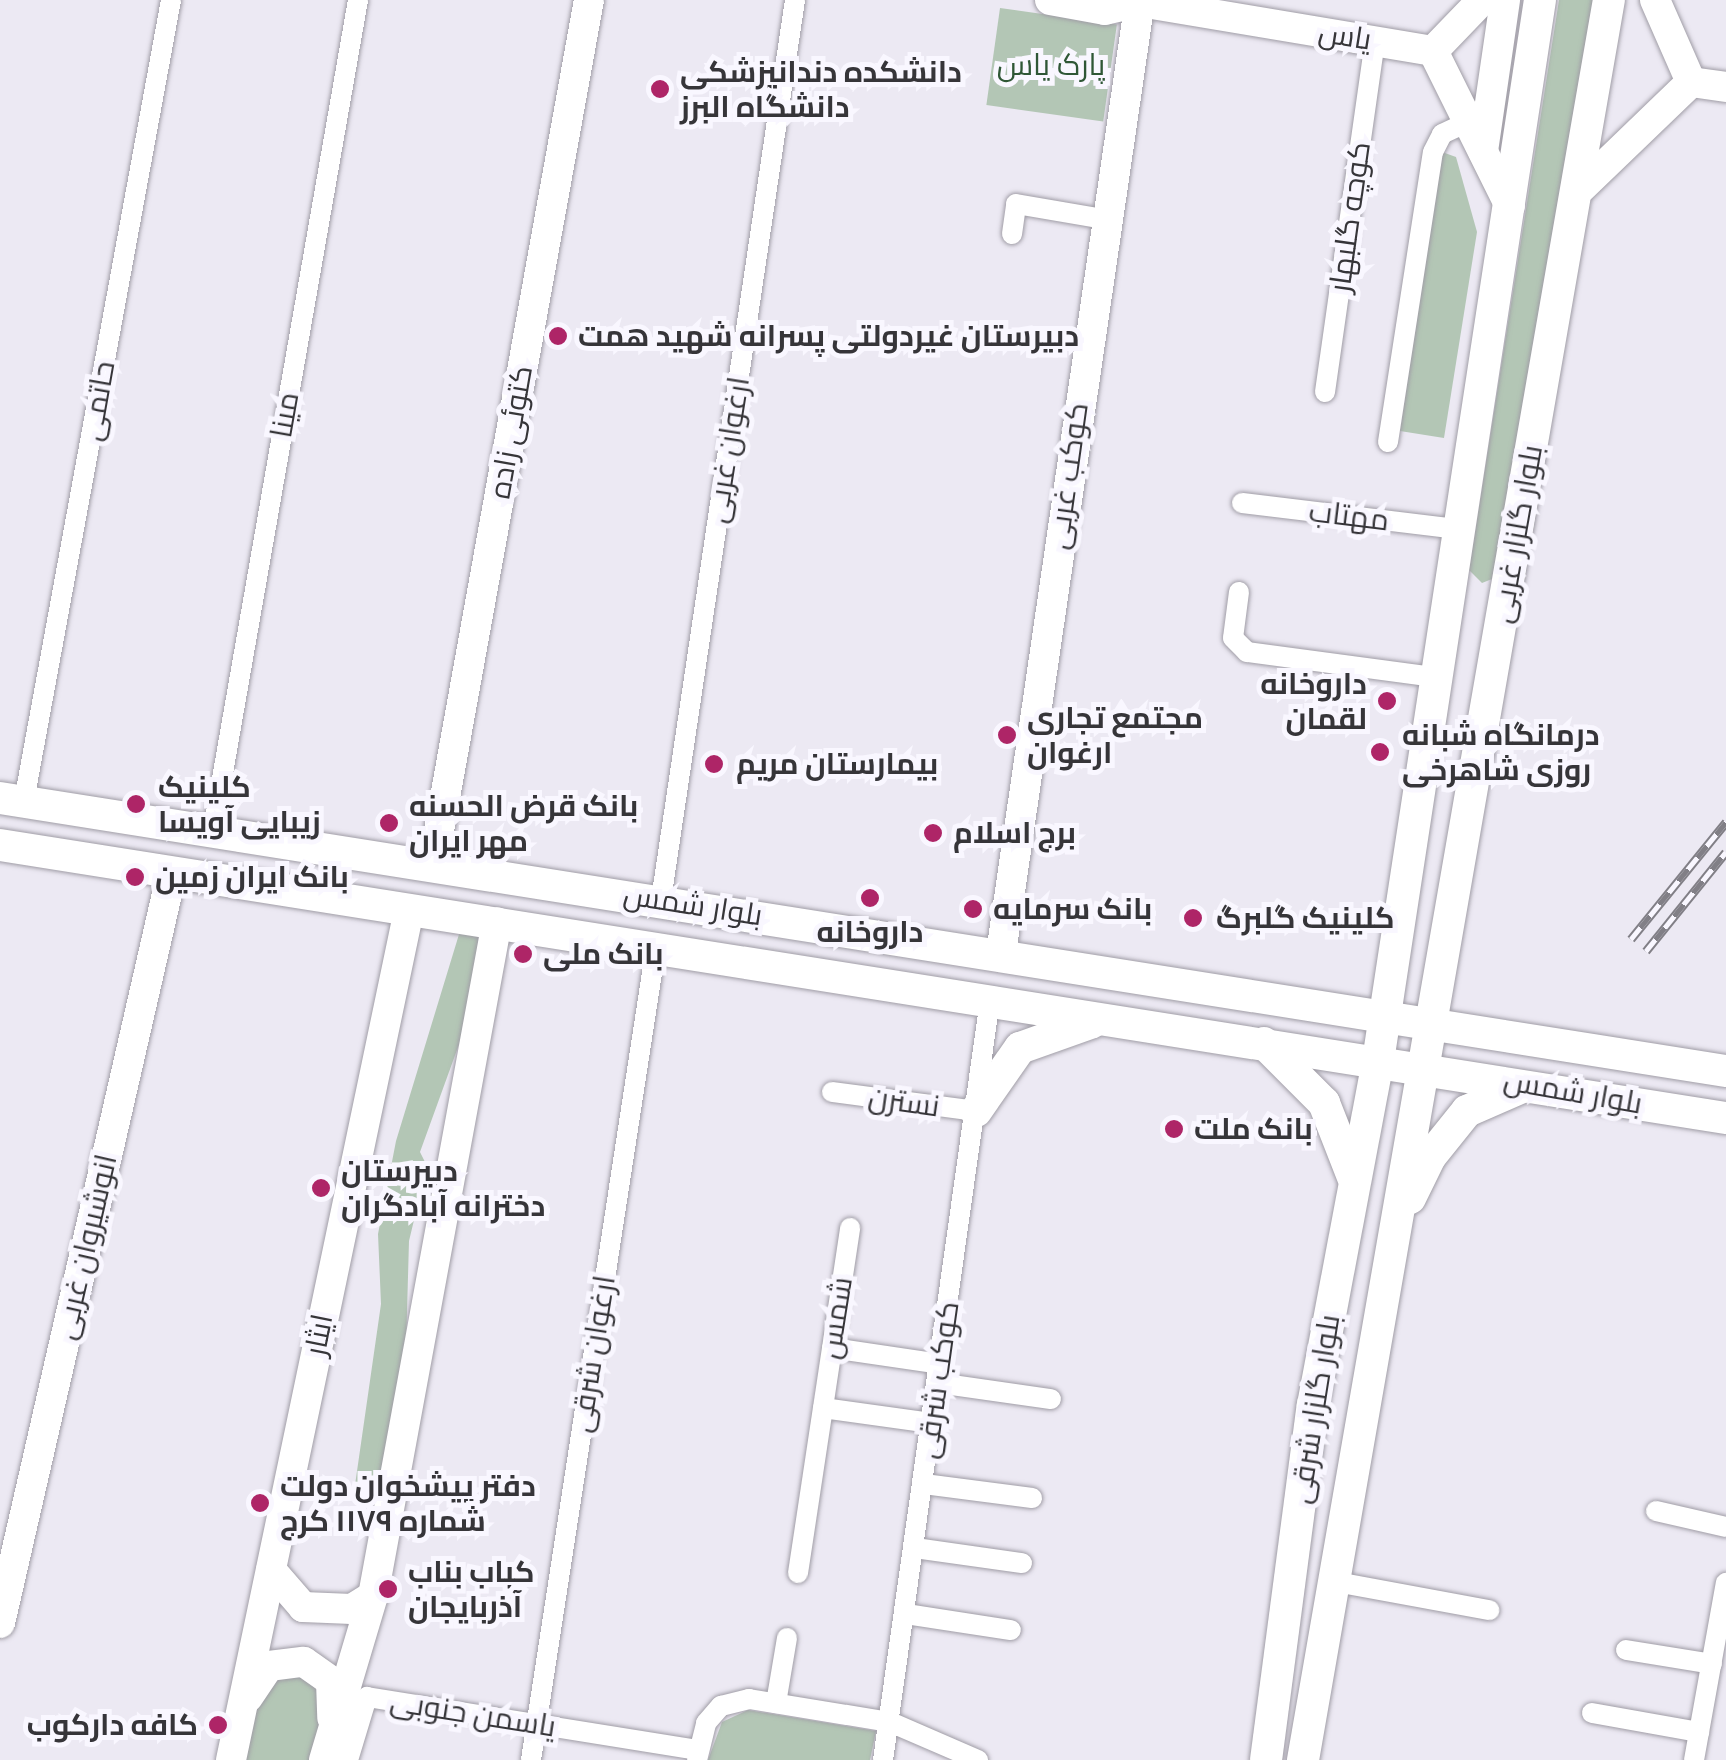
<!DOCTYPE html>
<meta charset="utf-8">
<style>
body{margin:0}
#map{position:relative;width:1726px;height:1760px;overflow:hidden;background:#ece9f3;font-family:"Fira Sans Condensed",Cairo,sans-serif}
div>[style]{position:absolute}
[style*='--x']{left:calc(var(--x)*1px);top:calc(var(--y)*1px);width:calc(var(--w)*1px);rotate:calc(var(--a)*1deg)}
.green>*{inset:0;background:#b3c6b5;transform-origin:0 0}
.roads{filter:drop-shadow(0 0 2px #a09da6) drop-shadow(0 0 2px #a09da6)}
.street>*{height:20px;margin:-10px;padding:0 10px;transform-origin:10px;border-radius:10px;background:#fff}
.secondary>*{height:30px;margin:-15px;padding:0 15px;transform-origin:15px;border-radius:15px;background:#fff}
.primary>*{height:32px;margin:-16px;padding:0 16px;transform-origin:16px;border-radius:16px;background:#fff}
.rail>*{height:9px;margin-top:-4.5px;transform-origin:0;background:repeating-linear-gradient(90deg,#f9f7ff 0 15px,#817f86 0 30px);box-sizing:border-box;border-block:2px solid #817f86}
.dots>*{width:28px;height:28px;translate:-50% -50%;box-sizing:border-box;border:5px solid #f9f7ff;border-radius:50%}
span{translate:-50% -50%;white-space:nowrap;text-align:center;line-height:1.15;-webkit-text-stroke:10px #f9f7ff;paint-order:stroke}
.street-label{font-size:30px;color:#363539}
.park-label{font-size:30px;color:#2f5736}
.poi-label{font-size:30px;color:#363539;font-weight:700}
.left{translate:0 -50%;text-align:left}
.right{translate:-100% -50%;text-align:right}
</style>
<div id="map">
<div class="green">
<div style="clip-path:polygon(1559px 0,1593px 0,1492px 579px,1482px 583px,1469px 570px)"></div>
<div style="left:1000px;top:8px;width:118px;height:98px;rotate:8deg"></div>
<div style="clip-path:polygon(1442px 152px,1456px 157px,1477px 232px,1444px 438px,1400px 431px)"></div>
<div style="clip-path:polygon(460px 931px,489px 935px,470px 1014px,420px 1152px,427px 1166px,409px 1241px,406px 1348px,382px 1490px,363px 1494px,355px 1485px,381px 1304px,378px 1234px,396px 1141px)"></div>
<div style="clip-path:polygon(303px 1673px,324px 1698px,313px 1760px,238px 1760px,247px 1715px,274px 1675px)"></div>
<div style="clip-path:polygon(748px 1710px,876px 1731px,870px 1760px,708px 1760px,722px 1722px)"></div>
</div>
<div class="roads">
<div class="street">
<div style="--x:1012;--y:234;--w:30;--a:-82"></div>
<div style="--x:1016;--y:204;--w:89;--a:9.7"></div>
<div style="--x:1325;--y:392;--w:355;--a:-81.9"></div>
<div style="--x:1388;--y:442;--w:293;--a:-81.2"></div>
<div style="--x:1433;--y:152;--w:20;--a:-63"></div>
<div style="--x:1442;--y:134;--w:29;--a:-25"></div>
<div style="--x:1242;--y:503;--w:216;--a:6.9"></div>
<div style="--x:1239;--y:592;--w:46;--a:97.4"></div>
<div style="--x:1233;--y:638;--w:20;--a:45"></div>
<div style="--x:1247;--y:652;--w:189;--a:7.6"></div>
<div style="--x:24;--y:801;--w:814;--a:-79.6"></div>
<div style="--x:213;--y:830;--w:843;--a:-80.09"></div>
<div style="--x:661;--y:900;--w:910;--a:-81.53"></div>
<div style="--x:832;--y:1092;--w:145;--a:7.5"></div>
<div style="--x:832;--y:1348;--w:109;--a:8.4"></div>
<div style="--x:938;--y:1383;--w:114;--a:8.1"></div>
<div style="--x:823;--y:1408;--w:109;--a:7.9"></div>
<div style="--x:924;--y:1484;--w:109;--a:7.4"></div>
<div style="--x:1656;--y:1511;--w:72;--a:12.9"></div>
<div style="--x:915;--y:1548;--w:108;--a:8"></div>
<div style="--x:798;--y:1573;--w:349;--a:-81.4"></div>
<div style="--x:1336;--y:1582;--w:156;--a:10.4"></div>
<div style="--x:906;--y:1614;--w:106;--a:8.7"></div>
<div style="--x:1626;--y:1650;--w:87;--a:9.2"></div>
<div style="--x:776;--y:1703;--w:66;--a:-80.4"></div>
<div style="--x:1592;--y:1713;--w:109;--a:10.1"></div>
<div style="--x:348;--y:1760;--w:66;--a:-73.2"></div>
<div style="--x:367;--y:1697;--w:334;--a:9.1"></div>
<div style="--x:531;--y:1760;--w:823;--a:-81.26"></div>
<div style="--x:697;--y:1760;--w:38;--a:-76"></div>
<div style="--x:706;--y:1723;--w:23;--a:-49"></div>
<div style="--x:721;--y:1706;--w:29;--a:-14"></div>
<div style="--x:749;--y:1699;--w:143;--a:9.3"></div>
<div style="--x:890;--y:1722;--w:96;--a:23.4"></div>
<div style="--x:883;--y:1760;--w:767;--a:-81.99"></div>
<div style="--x:1694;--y:1760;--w:180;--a:-79.8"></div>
</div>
<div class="secondary">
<div style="--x:1050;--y:0;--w:56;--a:10.3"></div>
<div style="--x:1105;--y:10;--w:36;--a:-13"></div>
<div style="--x:1140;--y:2;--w:297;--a:9.5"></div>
<div style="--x:1655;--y:0;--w:90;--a:66.3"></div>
<div style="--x:1433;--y:51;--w:173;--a:63.6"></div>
<div style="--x:1433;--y:51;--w:71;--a:-46.1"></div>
<div style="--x:1691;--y:82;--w:35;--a:8"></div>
<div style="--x:1483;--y:151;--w:153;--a:-81.7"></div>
<div style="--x:1581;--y:188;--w:153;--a:-43.9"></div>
<div style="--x:433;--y:864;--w:878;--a:-79.77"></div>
<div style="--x:1001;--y:953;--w:963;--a:-81.7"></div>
<div style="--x:271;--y:1570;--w:49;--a:49.1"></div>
<div style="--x:303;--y:1607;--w:49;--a:2.3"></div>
<div style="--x:352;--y:1609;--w:25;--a:-32"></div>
<div style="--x:0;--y:1623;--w:770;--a:-77.1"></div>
<div style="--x:248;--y:1697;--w:37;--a:-56"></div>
<div style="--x:269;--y:1666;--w:35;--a:-7"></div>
<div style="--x:304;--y:1662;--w:33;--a:35"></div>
<div style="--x:331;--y:1681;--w:37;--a:88"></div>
<div style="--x:231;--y:1760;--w:868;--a:-78.17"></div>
<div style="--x:324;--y:1760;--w:171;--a:-73.4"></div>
<div style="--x:373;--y:1596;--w:685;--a:-79.58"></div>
</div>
<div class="primary">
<div style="--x:0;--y:798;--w:1747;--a:8.99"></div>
<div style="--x:0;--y:845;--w:1747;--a:8.99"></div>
<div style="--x:1264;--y:1043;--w:85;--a:45"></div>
<div style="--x:1324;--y:1103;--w:79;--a:68.6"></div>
<div style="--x:976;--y:1111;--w:77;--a:-55.1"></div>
<div style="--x:1020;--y:1048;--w:77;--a:-19.6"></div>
<div style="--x:1410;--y:1198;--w:46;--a:-64"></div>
<div style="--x:1430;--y:1157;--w:59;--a:-51.2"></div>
<div style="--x:1467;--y:1111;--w:60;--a:-23.6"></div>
<div style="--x:1266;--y:1760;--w:358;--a:-82.5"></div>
<div style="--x:1313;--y:1405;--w:350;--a:-79.3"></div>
<div style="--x:1378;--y:1061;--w:1073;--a:-81.32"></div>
<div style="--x:1303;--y:1760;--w:1786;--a:-80.14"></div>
</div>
</div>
<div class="rail">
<div style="--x:1631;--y:939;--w:151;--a:-50.9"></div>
<div style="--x:1646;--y:951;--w:127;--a:-51.1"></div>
</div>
<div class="dots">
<div style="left:660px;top:89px;background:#ae2567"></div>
<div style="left:558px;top:336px;background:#ae2567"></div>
<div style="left:1387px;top:701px;background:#ae2567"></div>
<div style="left:1007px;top:735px;background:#ae2567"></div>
<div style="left:1380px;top:752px;background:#ae2567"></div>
<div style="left:714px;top:764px;background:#ae2567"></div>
<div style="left:136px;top:804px;background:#ae2567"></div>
<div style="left:389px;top:823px;background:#ae2567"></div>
<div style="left:933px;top:833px;background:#ae2567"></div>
<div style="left:135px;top:877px;background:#ae2567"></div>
<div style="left:870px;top:898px;background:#ae2567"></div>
<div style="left:973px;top:909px;background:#ae2567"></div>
<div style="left:1193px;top:918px;background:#ae2567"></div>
<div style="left:523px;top:954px;background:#ae2567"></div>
<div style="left:1174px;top:1129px;background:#ae2567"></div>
<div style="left:321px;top:1188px;background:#ae2567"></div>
<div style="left:260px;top:1503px;background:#ae2567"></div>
<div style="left:388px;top:1589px;background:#ae2567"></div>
<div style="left:218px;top:1725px;background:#ae2567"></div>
</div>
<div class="street-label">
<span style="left:1345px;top:36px;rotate:9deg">یاس</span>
<span style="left:1350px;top:217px;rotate:-82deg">کوچه گلبهار</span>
<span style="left:98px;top:401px;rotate:-80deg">حاتمی</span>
<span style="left:285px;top:415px;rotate:-80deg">مینا</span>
<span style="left:511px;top:432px;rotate:-80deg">کتوئی زاده</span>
<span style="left:728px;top:450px;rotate:-81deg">ارغوان غربی</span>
<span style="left:1068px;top:476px;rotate:-82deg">کوکب غربی</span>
<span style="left:1349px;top:516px;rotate:7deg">مهتاب</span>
<span style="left:1517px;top:534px;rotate:-80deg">بلوار گلزار غربی</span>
<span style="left:693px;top:905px;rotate:9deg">بلوار شمس</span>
<span style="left:1573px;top:1092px;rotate:10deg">بلوار شمس</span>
<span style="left:904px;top:1102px;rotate:8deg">نسترن</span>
<span style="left:86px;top:1247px;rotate:-77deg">انوشیروان غربی</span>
<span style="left:836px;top:1318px;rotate:-81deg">شمس</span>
<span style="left:319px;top:1335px;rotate:-79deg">ایثار</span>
<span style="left:593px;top:1354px;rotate:-81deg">ارغوان شرقی</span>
<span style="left:938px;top:1380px;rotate:-82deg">کوکب شرقی</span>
<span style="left:1315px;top:1409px;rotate:-81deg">بلوار گلزار شرقی</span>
<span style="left:473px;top:1714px;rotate:9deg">یاسمن جنوبی</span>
</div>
<div class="park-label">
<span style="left:1051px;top:65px">پارک یاس</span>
</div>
<div class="poi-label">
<span class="left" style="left:680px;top:89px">دانشکده دندانپزشکی<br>دانشگاه البرز</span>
<span class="left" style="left:578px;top:336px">دبیرستان غیردولتی پسرانه شهید همت</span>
<span class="right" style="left:1367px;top:701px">داروخانه<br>لقمان</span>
<span class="left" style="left:1027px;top:735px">مجتمع تجاری<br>ارغوان</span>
<span class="left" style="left:1402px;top:752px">درمانگاه شبانه<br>روزی شاهرخی</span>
<span class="left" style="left:736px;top:764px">بیمارستان مریم</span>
<span class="left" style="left:158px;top:804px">کلینیک<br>زیبایی آویسا</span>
<span class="left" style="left:409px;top:823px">بانک قرض الحسنه<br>مهر ایران</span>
<span class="left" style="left:953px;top:833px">برج اسلام</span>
<span class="left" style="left:155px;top:877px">بانک ایران زمین</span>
<span class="left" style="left:993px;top:909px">بانک سرمایه</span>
<span class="left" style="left:1216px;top:918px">کلینیک گلبرگ</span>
<span style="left:870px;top:932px">داروخانه</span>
<span class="left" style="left:543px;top:954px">بانک ملی</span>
<span class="left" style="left:1194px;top:1129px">بانک ملت</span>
<span class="left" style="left:341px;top:1188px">دبيرستان<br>دخترانه آبادگران</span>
<span class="left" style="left:280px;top:1503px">دفتر پیشخوان دولت<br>شماره ۱۱۷۹ کرج</span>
<span class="left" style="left:408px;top:1589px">کباب بناب<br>آذربايجان</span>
<span class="right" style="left:198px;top:1725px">کافه دارکوب</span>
</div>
</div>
